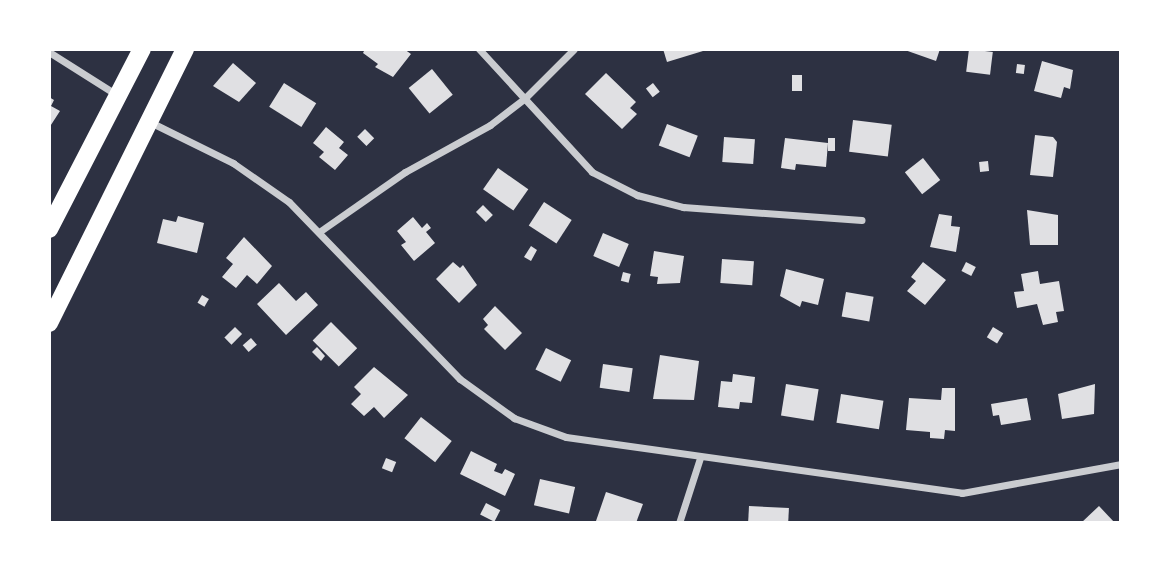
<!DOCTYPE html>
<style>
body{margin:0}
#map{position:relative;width:1170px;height:572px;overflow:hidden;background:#2d3142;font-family:Inter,sans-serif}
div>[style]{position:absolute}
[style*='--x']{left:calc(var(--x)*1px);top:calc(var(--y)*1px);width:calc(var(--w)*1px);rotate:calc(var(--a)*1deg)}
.building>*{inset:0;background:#e0e0e3;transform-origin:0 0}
.minor>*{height:7px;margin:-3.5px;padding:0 3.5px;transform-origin:3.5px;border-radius:3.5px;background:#caccd0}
.primary>*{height:18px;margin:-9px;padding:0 9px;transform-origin:9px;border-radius:9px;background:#fff}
span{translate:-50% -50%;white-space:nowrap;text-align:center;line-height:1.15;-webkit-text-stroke:6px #fff;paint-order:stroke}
.frame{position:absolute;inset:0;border:51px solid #fff;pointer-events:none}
</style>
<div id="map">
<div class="building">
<div style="clip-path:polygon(365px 49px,404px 49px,411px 54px,393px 77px,375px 67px,378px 64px,363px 53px)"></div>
<div style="clip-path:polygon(663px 49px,702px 49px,703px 51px,667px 62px)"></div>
<div style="clip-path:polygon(902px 49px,940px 49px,936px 61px)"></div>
<div style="left:969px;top:49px;width:24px;height:23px;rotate:7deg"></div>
<div style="clip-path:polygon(1042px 61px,1073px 70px,1070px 89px,1064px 87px,1061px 98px,1034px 91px)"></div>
<div style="clip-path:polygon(233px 63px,256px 83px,239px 102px,213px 86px)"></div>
<div style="left:1017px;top:64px;width:8px;height:9px;rotate:7deg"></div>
<div style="left:432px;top:69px;width:33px;height:30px;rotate:51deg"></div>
<div style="clip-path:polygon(606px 73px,636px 102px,630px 108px,637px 114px,622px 129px,585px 94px)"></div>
<div style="left:792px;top:75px;width:10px;height:16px"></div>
<div style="left:284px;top:83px;width:38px;height:28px;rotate:32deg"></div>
<div style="left:653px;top:83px;width:11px;height:9px;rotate:52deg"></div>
<div style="clip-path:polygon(49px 97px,54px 100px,51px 106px,60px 111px,49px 128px)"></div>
<div style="left:853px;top:120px;width:39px;height:32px;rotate:7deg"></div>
<div style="left:667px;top:124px;width:33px;height:23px;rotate:21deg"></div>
<div style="clip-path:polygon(326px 127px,344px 142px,339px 148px,348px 155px,335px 170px,319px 157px,324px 152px,313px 143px)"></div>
<div style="left:365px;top:129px;width:13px;height:11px;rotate:45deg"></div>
<div style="clip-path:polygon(1035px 135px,1053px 137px,1057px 142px,1053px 177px,1030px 175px)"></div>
<div style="left:724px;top:137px;width:31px;height:25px;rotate:4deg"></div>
<div style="clip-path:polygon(785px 138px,828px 143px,826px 167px,796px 164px,795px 170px,781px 168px)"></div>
<div style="left:828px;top:138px;width:7px;height:13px"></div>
<div style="left:923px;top:158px;width:28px;height:23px;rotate:52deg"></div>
<div style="left:988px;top:161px;width:10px;height:9px;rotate:84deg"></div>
<div style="left:498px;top:168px;width:37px;height:26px;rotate:35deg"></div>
<div style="left:544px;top:202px;width:33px;height:28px;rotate:33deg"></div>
<div style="left:483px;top:205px;width:14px;height:10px;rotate:45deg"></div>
<div style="clip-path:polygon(1027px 210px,1058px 215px,1058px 245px,1030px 245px)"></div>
<div style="clip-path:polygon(939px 214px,952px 216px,951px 226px,960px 227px,956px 252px,930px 247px)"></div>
<div style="clip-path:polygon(178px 216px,204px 223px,197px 253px,157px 243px,163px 219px,176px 222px)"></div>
<div style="clip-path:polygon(413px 217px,422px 228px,427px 223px,431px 228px,426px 232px,435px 243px,414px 261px,401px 245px,406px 242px,397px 231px)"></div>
<div style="left:603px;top:233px;width:28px;height:25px;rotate:23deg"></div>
<div style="clip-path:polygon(244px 237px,272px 266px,257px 284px,247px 275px,236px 288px,222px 277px,233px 264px,226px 258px)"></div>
<div style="clip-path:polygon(531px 246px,537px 250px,531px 261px,524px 257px)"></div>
<div style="clip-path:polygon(654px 251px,684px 256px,680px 283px,657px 284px,658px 277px,650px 276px)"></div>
<div style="left:722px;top:259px;width:32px;height:24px;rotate:4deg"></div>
<div style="clip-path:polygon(453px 262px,460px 268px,463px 265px,477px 285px,459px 303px,436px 279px)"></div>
<div style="clip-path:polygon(923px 262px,946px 280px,925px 305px,907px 291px,916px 281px,911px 277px)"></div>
<div style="left:966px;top:262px;width:11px;height:10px;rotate:27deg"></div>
<div style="clip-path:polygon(786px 269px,824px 279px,818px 305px,802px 301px,800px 307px,780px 296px)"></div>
<div style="clip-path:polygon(1038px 271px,1040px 284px,1059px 281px,1064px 311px,1056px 312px,1058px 322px,1043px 325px,1037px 304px,1017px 308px,1014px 292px,1024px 291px,1021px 274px)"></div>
<div style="left:623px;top:272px;width:8px;height:9px;rotate:14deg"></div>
<div style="clip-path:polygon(279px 283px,296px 301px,306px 292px,318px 305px,286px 335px,257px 304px)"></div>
<div style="left:846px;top:292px;width:28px;height:25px;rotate:10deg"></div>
<div style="left:202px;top:295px;width:8px;height:9px;rotate:30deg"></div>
<div style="clip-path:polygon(495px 306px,522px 333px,505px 350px,484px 329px,488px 325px,483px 319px)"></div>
<div style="left:331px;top:322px;width:37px;height:26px;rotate:45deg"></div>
<div style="left:235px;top:327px;width:10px;height:15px;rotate:45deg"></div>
<div style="left:993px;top:327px;width:12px;height:12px;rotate:31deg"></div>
<div style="left:251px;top:338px;width:9px;height:11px;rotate:49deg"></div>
<div style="clip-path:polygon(317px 347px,325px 356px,321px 361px,312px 352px)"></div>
<div style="left:546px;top:348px;width:28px;height:24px;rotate:26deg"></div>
<div style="clip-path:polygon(660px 355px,699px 361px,694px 400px,653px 399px)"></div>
<div style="left:603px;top:364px;width:30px;height:24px;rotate:8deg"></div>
<div style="clip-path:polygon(374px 367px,408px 395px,384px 418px,374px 407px,364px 416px,351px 404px,361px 394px,354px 387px)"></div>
<div style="clip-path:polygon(733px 374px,755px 377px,752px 403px,740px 402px,739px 409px,718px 407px,721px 381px,732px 382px)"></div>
<div style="left:786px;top:384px;width:33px;height:32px;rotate:9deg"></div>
<div style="clip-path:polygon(1095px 384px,1094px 414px,1062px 419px,1058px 394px)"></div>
<div style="clip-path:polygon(942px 388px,955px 388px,955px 431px,945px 430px,944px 439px,930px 438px,930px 432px,906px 430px,909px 398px,941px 400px)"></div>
<div style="left:841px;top:394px;width:43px;height:29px;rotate:9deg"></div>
<div style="clip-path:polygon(1027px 398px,1031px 420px,1001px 425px,999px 415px,993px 416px,991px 404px)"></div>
<div style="left:421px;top:417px;width:39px;height:27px;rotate:38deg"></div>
<div style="clip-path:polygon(471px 451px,497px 464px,494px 471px,502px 474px,505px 469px,515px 474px,505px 496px,460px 474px)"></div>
<div style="left:386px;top:458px;width:11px;height:11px;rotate:22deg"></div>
<div style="left:540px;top:479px;width:36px;height:27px;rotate:13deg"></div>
<div style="clip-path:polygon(606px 492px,643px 504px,636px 523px,596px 521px)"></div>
<div style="left:486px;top:503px;width:16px;height:13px;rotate:27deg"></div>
<div style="left:749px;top:506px;width:40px;height:17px;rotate:3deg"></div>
<div style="clip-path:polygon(1099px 506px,1115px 523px,1081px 523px)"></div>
</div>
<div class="minor">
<div style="--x:479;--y:49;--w:167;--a:47.4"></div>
<div style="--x:592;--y:172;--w:51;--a:27.1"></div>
<div style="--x:637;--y:195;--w:48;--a:14.6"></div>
<div style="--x:683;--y:207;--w:179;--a:4.2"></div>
<div style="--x:49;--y:52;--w:80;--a:32.3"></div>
<div style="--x:150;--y:122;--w:93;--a:26.3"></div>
<div style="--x:233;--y:163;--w:68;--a:34.9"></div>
<div style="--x:289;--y:202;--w:246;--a:46"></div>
<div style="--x:460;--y:379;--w:67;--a:35.8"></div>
<div style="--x:514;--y:418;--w:55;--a:20.1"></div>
<div style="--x:566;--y:437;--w:400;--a:8"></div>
<div style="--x:962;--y:493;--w:162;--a:-10.3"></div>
<div style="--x:319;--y:232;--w:105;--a:-34.9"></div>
<div style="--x:405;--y:172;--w:97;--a:-28.9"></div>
<div style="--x:490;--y:125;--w:44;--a:-37.6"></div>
<div style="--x:525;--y:98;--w:69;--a:-45"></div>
<div style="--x:679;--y:523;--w:68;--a:-72.1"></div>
</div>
<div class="primary">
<div style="--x:49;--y:229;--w:203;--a:-62.7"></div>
<div style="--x:49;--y:323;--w:306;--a:-63.6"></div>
</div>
<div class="frame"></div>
</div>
